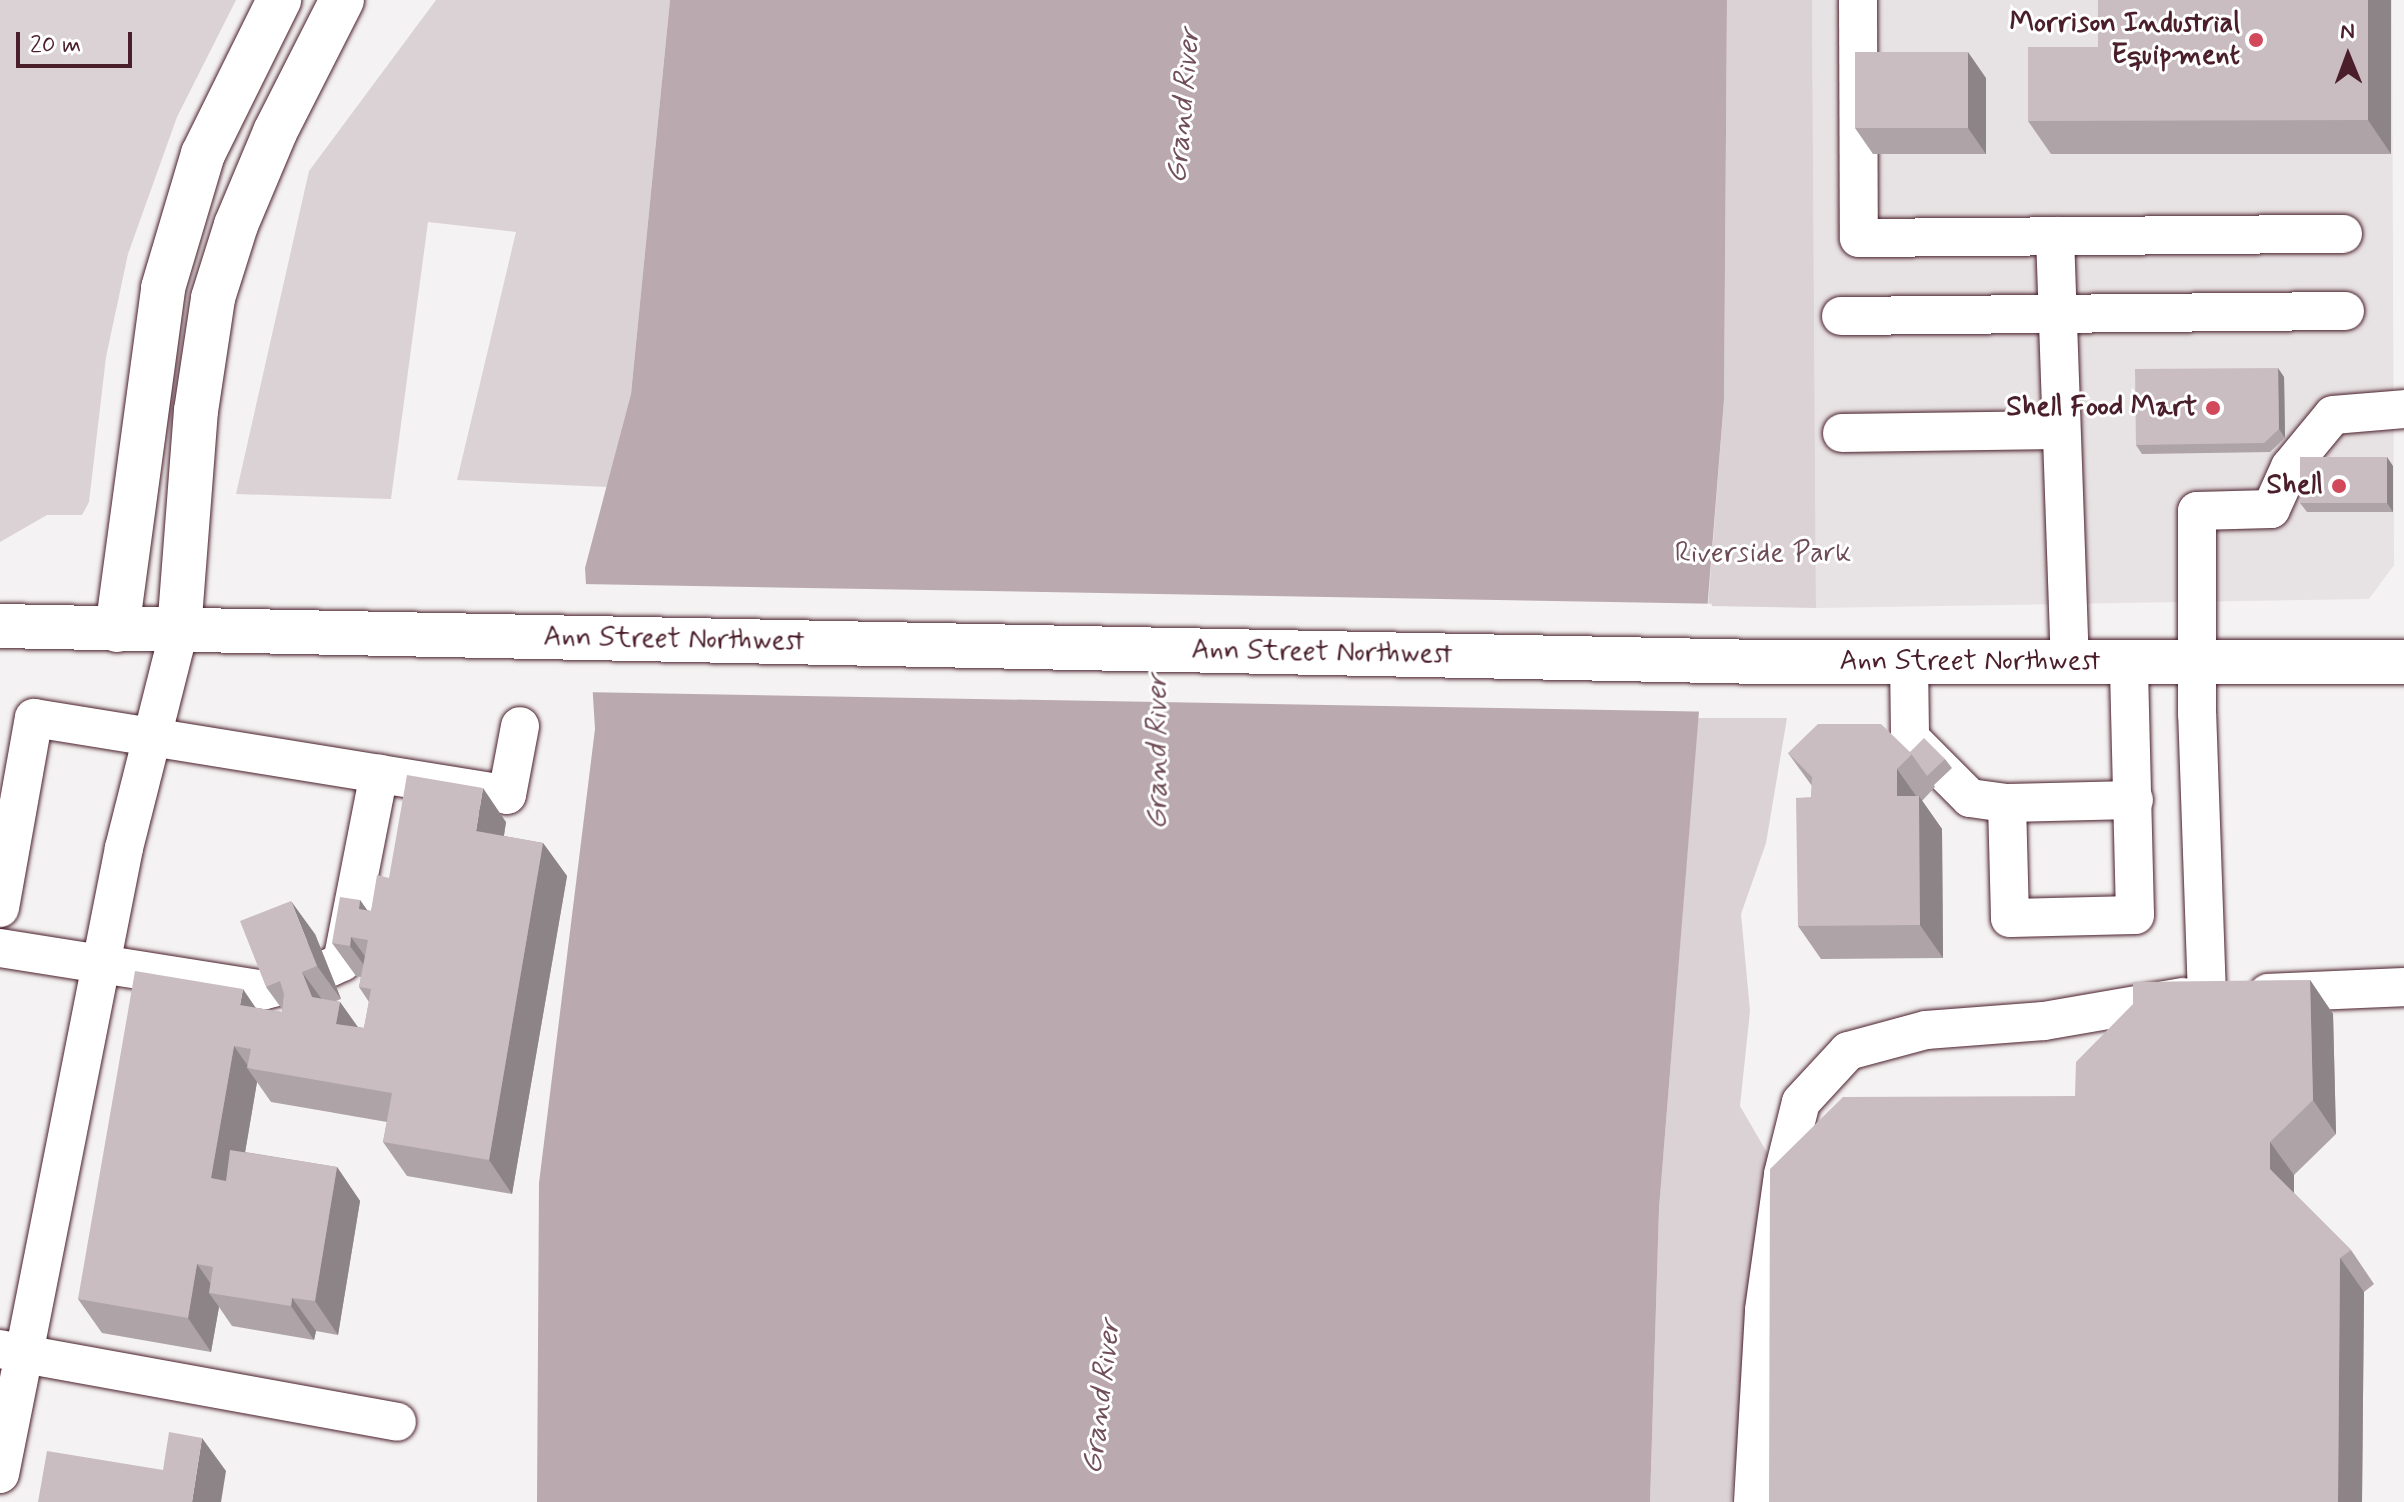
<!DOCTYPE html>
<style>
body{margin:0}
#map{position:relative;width:2404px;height:1502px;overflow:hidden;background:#f4f2f2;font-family:Mynerve,sans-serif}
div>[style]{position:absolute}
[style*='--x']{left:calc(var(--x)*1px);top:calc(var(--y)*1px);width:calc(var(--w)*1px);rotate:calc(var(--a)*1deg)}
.built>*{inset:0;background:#e7e2e3}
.green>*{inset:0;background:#dbd2d5}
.water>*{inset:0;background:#baa9ae}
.pier>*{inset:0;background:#f4f2f2;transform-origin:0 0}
.roads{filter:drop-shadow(0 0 2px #4a1f2b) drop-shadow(0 0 2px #4a1f2b)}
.minor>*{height:38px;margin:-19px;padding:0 19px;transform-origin:19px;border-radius:19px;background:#fff}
.major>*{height:44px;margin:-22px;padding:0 22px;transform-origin:22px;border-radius:22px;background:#fff}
.highway>*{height:44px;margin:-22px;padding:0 22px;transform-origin:22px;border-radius:22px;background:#fff}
.wall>*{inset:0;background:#aea3a6}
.shaded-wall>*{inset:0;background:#8d8487}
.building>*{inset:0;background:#cabdc1;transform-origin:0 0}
.dots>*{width:22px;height:22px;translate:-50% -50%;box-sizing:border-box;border:4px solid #fff;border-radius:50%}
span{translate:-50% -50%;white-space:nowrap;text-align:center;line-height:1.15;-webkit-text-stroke:6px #fff;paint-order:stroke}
.poi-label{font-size:28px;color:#4a1f2b;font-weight:700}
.right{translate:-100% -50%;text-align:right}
.park-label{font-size:28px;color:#6e4c56}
.street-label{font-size:28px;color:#4a1f2b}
.water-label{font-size:30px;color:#714f59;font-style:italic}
.north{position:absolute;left:2308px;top:16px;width:80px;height:80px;-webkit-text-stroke:6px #fff;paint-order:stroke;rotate:359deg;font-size:22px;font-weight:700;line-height:32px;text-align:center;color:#4a1f2b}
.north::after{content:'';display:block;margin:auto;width:28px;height:36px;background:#4a1f2b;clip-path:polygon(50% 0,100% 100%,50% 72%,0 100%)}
.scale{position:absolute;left:16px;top:32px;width:116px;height:36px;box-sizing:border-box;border:4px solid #4a1f2b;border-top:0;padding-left:10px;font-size:24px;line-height:28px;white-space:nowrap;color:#4a1f2b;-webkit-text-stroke:6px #fff;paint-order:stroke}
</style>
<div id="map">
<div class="built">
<div style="clip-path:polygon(1812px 0,2392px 0,2394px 565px,2369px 599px,1816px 608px)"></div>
</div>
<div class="green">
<div style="clip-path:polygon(0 0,236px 0,177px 117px,128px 254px,106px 357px,89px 502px,82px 515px,47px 515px,0 542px)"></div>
<div style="clip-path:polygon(436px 0,670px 0,631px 394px,607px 487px,457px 480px,516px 232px,428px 222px,391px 499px,236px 494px,309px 171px)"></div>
<div style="clip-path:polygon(1727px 0,1812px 0,1816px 608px,1708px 606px,1724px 400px)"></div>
<div style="clip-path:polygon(1698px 718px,1787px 718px,1766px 843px,1741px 914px,1750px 1011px,1740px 1106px,1769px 1156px,1731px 1502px,1650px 1502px,1659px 1209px)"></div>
</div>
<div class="water">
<div style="clip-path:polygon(670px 0,1727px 0,1724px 400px,1659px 1209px,1650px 1502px,537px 1502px,539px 1183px,595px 729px,585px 568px,631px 394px)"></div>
</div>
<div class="pier">
<div style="left:582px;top:584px;width:1130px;height:108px;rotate:1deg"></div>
</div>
<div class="roads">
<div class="minor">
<div style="--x:1858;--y:0;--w:238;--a:89.8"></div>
<div style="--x:1859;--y:238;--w:484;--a:-0.5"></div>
<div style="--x:2055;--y:236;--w:426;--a:88"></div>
<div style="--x:1841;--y:316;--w:504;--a:-0.57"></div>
<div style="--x:1842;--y:433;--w:216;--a:-0.8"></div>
<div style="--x:1909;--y:662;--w:76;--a:89.2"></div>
<div style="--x:1910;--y:738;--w:85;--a:45"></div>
<div style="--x:1970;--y:798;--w:37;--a:8"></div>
<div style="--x:2007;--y:803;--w:127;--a:-1.4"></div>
<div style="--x:2007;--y:803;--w:115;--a:88.5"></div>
<div style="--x:2010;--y:918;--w:125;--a:-1.4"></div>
<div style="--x:2135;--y:915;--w:253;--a:-91.4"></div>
<div style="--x:0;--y:908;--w:193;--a:-79.9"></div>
<div style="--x:34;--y:718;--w:479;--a:9.2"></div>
<div style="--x:507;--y:795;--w:70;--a:-79.3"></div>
<div style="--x:0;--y:948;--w:268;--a:9"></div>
<div style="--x:265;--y:990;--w:12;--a:-14"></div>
<div style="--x:329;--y:968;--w:14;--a:-25"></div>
<div style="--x:342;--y:962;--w:192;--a:-78.9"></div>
<div style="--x:2268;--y:993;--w:136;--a:-2.5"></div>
<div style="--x:2207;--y:996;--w:282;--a:-92"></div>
<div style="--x:2197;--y:714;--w:203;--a:-90"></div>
<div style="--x:2197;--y:511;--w:74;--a:-1.5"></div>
<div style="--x:2271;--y:509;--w:46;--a:-65.7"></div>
<div style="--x:2290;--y:467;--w:67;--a:-50.4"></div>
<div style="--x:2333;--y:415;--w:71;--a:-4.8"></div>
<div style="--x:0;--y:1349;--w:25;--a:12"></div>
<div style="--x:24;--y:1354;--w:516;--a:-78.82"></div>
<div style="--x:124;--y:848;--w:224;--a:-75.8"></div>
<div style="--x:0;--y:1474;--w:122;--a:-78.7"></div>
<div style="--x:24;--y:1354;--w:379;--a:10.3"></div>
<div style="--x:1753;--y:1502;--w:192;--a:-86.7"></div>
<div style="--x:1764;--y:1310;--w:137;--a:-82"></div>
<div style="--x:1783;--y:1174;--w:74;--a:-76"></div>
<div style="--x:1801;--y:1102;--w:69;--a:-47.3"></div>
<div style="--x:1848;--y:1051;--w:81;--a:-15.1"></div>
<div style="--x:1926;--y:1030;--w:118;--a:-4.4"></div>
<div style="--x:2044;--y:1021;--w:141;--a:-9.8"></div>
</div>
<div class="major">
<div style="--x:0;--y:626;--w:1768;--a:1.17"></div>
<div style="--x:1768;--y:662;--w:636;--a:0"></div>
</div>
<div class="highway">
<div style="--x:117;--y:630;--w:345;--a:-82.3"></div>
<div style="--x:163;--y:288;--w:140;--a:-73.4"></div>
<div style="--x:203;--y:154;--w:172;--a:-63.7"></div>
<div style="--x:179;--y:631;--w:221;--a:-85.6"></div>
<div style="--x:196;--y:411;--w:114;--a:-81.4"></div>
<div style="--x:213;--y:298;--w:77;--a:-72.5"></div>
<div style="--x:236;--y:225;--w:101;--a:-67.2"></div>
<div style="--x:275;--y:132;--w:148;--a:-63.1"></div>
</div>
</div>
<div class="wall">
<div style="clip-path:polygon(2098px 0,2391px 0,2391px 154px,2051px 154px,2028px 121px,2098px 47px)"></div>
<div style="clip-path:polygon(1986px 78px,1986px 154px,1873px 154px,1855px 128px)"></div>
<div style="clip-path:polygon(2284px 377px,2285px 438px,2270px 452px,2142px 454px,2136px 445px)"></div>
<div style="clip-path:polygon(2393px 466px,2393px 512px,2307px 512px,2300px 503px)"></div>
<div style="clip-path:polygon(1910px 752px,1945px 759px,1952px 768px,1934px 785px,1935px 787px,1922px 801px,1942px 829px,1943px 958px,1821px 959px,1798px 926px,1811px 797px,1812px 786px,1788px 753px)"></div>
<div style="clip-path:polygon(506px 822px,504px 836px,543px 843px,567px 876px,512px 1194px,407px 1176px,383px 1142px,387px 1122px,271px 1102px,257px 1082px,245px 1152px,337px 1167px,360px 1201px,338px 1335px,316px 1331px,314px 1340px,232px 1326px,219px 1307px,211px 1352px,102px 1333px,78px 1299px,256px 1008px,282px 1012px,282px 1009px,266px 987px,315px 934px,341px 999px,336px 1001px,340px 1002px,358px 1027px,364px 1028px,369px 1002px,359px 987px,361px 977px,356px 976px,332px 943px,360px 900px,367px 910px,371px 911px,389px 878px)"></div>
<div style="clip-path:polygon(2310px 980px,2333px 1014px,2336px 1134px,2294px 1175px,2294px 1193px,2351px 1250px,2374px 1284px,2364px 1292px,2362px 1502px,1769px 1502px,2075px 1096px)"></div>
</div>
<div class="shaded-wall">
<div style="clip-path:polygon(2368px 0,2391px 0,2391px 154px,2368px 120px)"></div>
<div style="clip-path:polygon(1968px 52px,1986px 78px,1986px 154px,1968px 128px)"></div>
<div style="clip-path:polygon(2278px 368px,2284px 377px,2285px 438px,2279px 429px)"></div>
<div style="clip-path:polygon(2387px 457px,2393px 466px,2393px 512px,2387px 503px)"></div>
<div style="clip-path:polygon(1897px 769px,1919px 800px,1919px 796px,1942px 829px,1943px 958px,1920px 925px,1897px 796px)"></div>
<div style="clip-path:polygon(483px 788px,506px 822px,499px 865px,476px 831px)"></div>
<div style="clip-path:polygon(543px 843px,567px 876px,512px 1194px,489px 1160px)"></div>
<div style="clip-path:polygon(360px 900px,384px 934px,359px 909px)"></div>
<div style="clip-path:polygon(291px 901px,315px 934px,341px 999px,317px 966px)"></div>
<div style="clip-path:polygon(351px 937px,375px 970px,374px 979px,350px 946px)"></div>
<div style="clip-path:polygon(302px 972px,326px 1005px,312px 997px)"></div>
<div style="clip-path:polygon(2310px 980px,2333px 1014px,2336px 1134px,2313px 1100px)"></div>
<div style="clip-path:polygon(243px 989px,266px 1023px,240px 1005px)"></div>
<div style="clip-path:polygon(340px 1002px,364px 1036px,336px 1024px)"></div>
<div style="clip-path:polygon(234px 1046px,250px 1069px,247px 1068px,257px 1082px,235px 1212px,211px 1178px)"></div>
<div style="clip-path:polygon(2270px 1142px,2294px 1175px,2294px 1203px,2270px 1169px)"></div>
<div style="clip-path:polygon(337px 1167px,360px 1201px,338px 1335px,315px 1301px)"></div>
<div style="clip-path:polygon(2340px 1258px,2364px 1292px,2362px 1502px,2338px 1502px)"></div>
<div style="clip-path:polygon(197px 1264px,218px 1294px,209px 1293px,219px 1307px,211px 1352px,188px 1318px)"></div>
<div style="clip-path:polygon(292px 1298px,316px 1331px,314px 1340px,291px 1306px)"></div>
<div style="clip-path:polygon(202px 1438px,226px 1471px,221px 1502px,192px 1502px)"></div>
</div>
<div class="building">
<div style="clip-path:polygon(2098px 0,2368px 0,2368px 120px,2028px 121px,2028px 47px,2098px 47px)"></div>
<div style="left:1855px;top:52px;width:113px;height:76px"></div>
<div style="clip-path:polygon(2278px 368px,2279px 429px,2264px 443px,2136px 445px,2135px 369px)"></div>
<div style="left:2387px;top:457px;width:46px;height:87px;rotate:90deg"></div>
<div style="clip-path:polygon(1818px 724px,1881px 724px,1912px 754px,1897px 769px,1897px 796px,1919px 796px,1920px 925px,1798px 926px,1796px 798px,1811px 797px,1812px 777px,1788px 753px)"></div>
<div style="clip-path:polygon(1924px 738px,1945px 759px,1927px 776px,1910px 752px)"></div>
<div style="clip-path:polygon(407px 775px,483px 788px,476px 831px,543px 843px,489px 1160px,383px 1142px,392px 1093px,247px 1068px,251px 1049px,234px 1046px,211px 1178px,226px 1181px,230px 1150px,337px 1167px,315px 1301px,292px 1298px,291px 1306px,209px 1293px,213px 1267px,197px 1264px,188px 1318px,78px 1299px,135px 971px,243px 989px,240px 1005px,282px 1012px,284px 994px,280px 981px,266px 987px,240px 921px,291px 901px,317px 966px,302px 972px,312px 997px,340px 1002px,336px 1024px,364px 1028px,371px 989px,359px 987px,368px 940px,351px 937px,350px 946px,332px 943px,340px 897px,360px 900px,359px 909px,371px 911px,377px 875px,389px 878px)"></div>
<div style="clip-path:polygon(2310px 980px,2313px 1100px,2270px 1142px,2270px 1169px,2351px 1250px,2340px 1258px,2338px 1502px,1769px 1502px,1770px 1169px,1843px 1097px,2075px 1096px,2076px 1062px,2133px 1004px,2133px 982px)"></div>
<div style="clip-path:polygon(169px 1432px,202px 1438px,192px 1502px,38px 1502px,47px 1451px,163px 1470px)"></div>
</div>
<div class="dots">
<div style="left:2256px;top:40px;background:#d1495b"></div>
<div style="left:2213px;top:408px;background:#d1495b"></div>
<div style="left:2339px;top:486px;background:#d1495b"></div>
</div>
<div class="poi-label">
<span class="right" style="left:2240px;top:40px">Morrison Industrial<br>Equipment</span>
<span class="right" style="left:2197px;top:408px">Shell Food Mart</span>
<span class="right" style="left:2323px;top:486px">Shell</span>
</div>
<div class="park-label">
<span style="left:1763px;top:554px">Riverside Park</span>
</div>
<div class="street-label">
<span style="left:674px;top:640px;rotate:1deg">Ann Street Northwest</span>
<span style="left:1322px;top:653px;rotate:1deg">Ann Street Northwest</span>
<span style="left:1970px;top:662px">Ann Street Northwest</span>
</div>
<div class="water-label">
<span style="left:1184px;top:106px;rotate:-85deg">Grand River</span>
<span style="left:1158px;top:752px;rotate:-90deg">Grand River</span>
<span style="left:1102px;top:1397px;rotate:-83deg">Grand River</span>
</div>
<div class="north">N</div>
<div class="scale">20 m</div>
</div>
